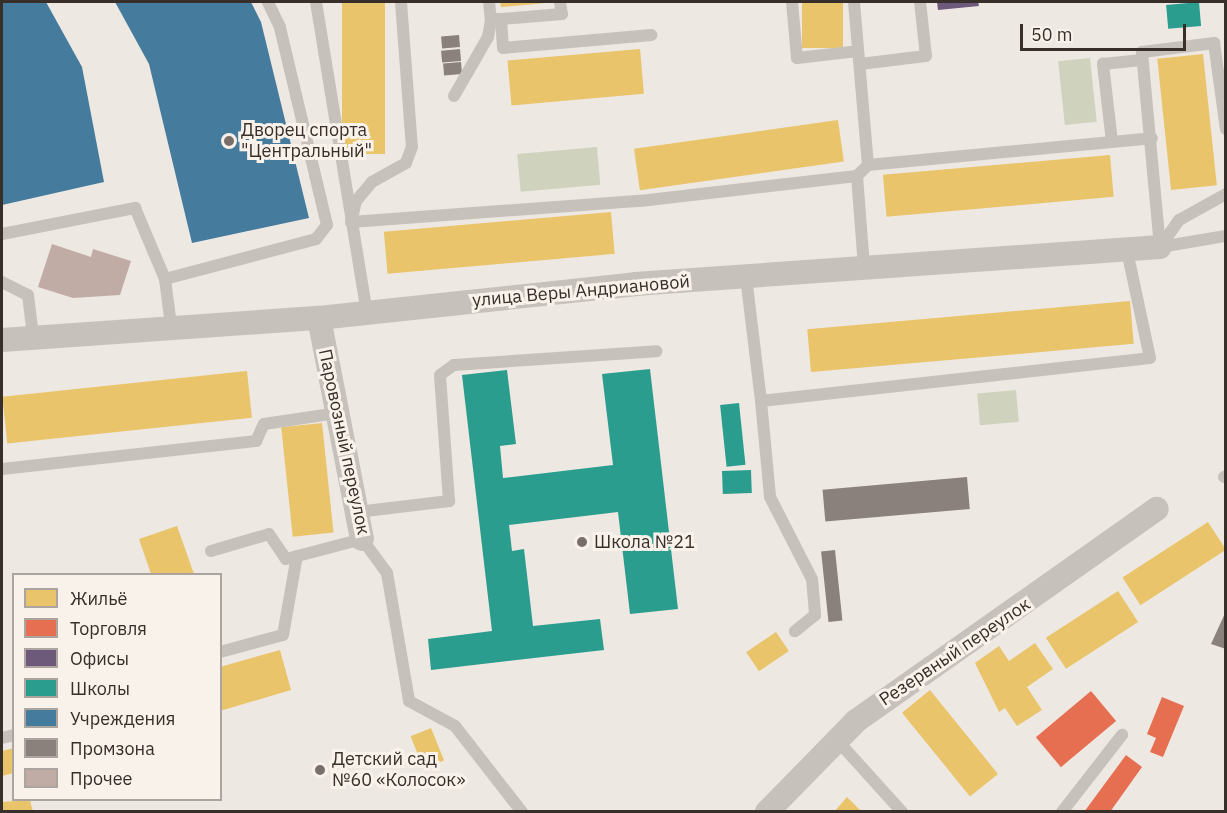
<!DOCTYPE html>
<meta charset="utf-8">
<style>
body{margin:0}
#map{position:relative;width:1227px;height:813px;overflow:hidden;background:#eee8e2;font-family:"IBM Plex Sans",sans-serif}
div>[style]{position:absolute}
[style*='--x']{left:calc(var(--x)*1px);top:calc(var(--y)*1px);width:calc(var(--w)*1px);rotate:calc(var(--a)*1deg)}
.green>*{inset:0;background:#cfd3bd;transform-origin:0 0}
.homes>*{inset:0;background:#e9c46a;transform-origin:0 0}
.shops>*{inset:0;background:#e76f51;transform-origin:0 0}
.offices>*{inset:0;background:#6d597a}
.schools>*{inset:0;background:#2a9d8f;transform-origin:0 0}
.public>*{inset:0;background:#457b9d}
.industry>*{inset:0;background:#8a817c;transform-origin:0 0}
.building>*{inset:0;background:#c0aca5}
.service>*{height:12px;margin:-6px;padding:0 6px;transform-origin:6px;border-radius:6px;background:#c7c1bc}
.minor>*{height:24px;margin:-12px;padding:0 12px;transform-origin:12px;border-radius:12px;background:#c7c1bc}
.dots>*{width:16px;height:16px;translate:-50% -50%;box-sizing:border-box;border:3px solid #f9f2eb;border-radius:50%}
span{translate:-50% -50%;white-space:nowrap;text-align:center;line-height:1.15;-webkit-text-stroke:6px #f9f2eb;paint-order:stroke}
.poi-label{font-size:18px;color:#382e2a}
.left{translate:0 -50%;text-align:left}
.street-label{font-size:18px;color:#382e2a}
.frame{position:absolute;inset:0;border:3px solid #382e2a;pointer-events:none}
.legend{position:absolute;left:12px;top:573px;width:210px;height:228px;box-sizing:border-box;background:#f9f2eb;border:2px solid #aca49e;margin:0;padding:8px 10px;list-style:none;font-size:18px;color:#382e2a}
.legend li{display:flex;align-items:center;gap:12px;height:30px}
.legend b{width:30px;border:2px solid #aca49e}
.scale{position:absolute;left:1020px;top:24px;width:166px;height:27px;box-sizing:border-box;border:3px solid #382e2a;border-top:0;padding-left:8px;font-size:18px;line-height:21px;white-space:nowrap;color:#382e2a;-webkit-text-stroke:4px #f9f2eb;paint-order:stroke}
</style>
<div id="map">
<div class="green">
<div style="left:1090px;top:58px;width:64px;height:32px;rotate:84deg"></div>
<div style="left:597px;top:147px;width:38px;height:80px;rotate:85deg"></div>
<div style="left:1016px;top:390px;width:32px;height:39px;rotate:85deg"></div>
</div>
<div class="homes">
<div style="left:342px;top:2px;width:43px;height:152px"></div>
<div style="clip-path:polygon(500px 2px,546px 2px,546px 3px,501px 7px)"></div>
<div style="left:802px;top:2px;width:41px;height:46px"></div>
<div style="left:640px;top:49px;width:45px;height:133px;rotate:85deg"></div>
<div style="left:1203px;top:54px;width:132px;height:46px;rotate:84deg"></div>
<div style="left:838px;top:120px;width:42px;height:206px;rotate:82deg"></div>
<div style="left:1110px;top:155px;width:42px;height:228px;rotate:85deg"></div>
<div style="left:611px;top:212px;width:42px;height:228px;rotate:85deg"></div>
<div style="left:1130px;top:301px;width:43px;height:324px;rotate:85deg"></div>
<div style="left:247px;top:371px;width:47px;height:246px;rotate:84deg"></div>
<div style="left:322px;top:423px;width:110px;height:41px;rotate:84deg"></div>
<div style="left:1208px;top:522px;width:33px;height:102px;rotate:57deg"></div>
<div style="clip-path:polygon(177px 526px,194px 574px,151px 574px,139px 539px)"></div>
<div style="left:1118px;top:591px;width:37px;height:86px;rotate:57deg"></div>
<div style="left:776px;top:632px;width:23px;height:36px;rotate:56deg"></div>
<div style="clip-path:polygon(1035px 643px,1053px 669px,1027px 687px,1042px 710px,1017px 726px,1005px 708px,999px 712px,975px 663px,999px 646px,1009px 661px)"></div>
<div style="clip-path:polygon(280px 650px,291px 690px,220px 711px,220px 667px)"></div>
<div style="left:930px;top:690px;width:108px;height:36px;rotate:51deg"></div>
<div style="left:431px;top:728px;width:35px;height:22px;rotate:68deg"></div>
<div style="clip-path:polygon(14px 748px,14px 773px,2px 776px,2px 751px)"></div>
<div style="clip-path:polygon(847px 797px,862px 812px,834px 812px)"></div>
<div style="clip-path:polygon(30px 800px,33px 812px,2px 812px,2px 802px)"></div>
</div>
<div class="shops">
<div style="left:1091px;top:691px;width:39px;height:72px;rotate:50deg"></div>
<div style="clip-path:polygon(1162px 697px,1184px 706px,1163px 757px,1150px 752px,1156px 738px,1147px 734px)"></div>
<div style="clip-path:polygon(1126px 755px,1142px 767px,1110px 812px,1084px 812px)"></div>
</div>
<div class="offices">
<div style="clip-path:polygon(937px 2px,978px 2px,979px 6px,938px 10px)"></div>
</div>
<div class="schools">
<div style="left:1199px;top:2px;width:24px;height:33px;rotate:85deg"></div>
<div style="clip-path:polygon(650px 369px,678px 609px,630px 614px,618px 512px,509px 525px,512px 551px,524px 549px,533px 626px,600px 619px,604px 650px,431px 670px,428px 639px,492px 631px,462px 375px,507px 370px,516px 444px,500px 446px,503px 478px,613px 465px,602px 374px)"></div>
<div style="left:739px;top:403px;width:62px;height:19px;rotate:84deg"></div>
<div style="left:751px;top:470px;width:23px;height:29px;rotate:88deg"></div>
</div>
<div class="public">
<div style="clip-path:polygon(2px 2px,46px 2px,82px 67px,104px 182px,2px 205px)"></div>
<div style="clip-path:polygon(115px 2px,251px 2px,261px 22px,309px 218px,192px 243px,149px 64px)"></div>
</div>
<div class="industry">
<div style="left:459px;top:35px;width:12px;height:18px;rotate:85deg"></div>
<div style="left:460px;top:49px;width:12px;height:19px;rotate:85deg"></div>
<div style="left:461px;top:62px;width:12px;height:18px;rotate:85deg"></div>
<div style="left:967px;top:477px;width:32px;height:145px;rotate:85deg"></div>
<div style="left:835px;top:550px;width:71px;height:14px;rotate:84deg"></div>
<div style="clip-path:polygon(1226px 611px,1226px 649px,1211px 644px)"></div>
</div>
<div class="building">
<div style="clip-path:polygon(52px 244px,91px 257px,93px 249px,131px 261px,120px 295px,73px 298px,38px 287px)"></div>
</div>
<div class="service">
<div style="--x:316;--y:2;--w:314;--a:80.7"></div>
<div style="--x:401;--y:2;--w:145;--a:85.7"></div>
<div style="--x:412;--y:147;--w:17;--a:111"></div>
<div style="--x:406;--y:163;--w:39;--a:151"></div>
<div style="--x:372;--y:182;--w:25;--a:130"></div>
<div style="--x:356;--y:201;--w:22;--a:103"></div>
<div style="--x:351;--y:222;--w:290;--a:-4.2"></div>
<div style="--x:640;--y:201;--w:218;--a:-6.6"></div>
<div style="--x:489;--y:2;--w:18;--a:84"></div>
<div style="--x:491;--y:20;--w:7;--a:-8"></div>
<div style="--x:560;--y:2;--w:12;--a:81"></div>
<div style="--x:562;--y:14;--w:61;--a:175.3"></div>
<div style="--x:501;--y:19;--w:29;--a:86"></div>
<div style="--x:503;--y:48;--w:149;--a:-5"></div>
<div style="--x:792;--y:2;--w:56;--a:84.9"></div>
<div style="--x:797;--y:58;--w:61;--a:-6.5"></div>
<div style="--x:854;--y:2;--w:164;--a:85.1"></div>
<div style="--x:868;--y:165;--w:16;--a:135"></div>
<div style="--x:857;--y:176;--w:90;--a:85.6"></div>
<div style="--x:860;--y:64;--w:66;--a:-6.9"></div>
<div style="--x:926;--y:56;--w:54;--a:-96.3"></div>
<div style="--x:454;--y:96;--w:68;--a:-60"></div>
<div style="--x:488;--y:37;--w:17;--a:-80"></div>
<div style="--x:1112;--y:142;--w:79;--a:-96.6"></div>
<div style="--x:1103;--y:64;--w:39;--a:-6"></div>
<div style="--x:868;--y:165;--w:285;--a:-5.4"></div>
<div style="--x:1226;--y:194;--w:54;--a:151"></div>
<div style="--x:1179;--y:220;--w:33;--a:125"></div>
<div style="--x:1160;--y:247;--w:67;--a:-9.5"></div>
<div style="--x:2;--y:234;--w:136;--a:-11.1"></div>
<div style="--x:135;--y:208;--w:77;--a:67.1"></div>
<div style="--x:165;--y:279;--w:46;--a:82.6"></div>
<div style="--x:1160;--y:247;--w:196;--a:-95.3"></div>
<div style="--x:1142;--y:52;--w:73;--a:-7.1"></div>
<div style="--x:1214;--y:43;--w:87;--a:82.1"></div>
<div style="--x:746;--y:277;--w:125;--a:83.1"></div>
<div style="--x:761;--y:401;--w:391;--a:-6.3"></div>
<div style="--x:1150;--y:358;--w:109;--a:-102.1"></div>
<div style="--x:165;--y:279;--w:156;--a:-14.8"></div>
<div style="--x:316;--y:239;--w:18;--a:-52"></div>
<div style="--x:327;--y:225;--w:204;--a:-103.4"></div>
<div style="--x:280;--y:27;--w:28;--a:-116"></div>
<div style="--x:2;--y:282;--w:29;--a:27"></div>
<div style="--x:28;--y:295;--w:41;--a:83"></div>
<div style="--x:761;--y:401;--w:96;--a:84.6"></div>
<div style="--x:770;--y:497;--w:92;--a:62.9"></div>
<div style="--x:812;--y:579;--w:36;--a:85"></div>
<div style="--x:815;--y:615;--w:26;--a:141"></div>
<div style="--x:2;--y:469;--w:256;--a:-6.3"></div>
<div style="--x:256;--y:441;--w:19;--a:-65"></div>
<div style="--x:264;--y:424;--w:75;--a:-8.5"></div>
<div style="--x:1224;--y:477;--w:2;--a:-27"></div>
<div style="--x:357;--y:512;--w:93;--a:-6.8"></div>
<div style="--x:449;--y:501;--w:126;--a:-94.1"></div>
<div style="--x:440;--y:375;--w:17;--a:-36"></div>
<div style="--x:454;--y:365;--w:203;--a:-3.9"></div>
<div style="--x:211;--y:551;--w:60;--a:-16.3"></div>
<div style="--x:269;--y:534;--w:30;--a:56"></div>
<div style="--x:286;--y:559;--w:79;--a:-14.7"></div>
<div style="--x:362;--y:539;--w:42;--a:53.7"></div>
<div style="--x:387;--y:573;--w:130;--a:80.2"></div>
<div style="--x:409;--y:701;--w:52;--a:28.5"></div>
<div style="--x:455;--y:726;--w:109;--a:52.1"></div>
<div style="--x:220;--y:652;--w:65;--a:-15.1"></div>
<div style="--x:283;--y:635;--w:80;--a:-80"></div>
<div style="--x:2;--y:738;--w:12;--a:-14"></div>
<div style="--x:837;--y:740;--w:97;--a:47.9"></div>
<div style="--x:1062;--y:812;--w:98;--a:-52.1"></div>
</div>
<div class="minor">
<div style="--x:319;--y:318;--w:225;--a:79"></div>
<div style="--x:2;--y:340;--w:318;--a:-4"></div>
<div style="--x:319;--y:318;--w:318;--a:-6.1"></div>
<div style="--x:635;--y:284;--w:526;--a:-4.03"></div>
<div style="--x:767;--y:812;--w:127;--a:-45.6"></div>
<div style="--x:856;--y:721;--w:368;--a:-35.2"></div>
</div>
<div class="dots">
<div style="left:229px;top:141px;background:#786f6a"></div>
<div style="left:582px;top:542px;background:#786f6a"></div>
<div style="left:320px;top:770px;background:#786f6a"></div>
</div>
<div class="poi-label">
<span class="left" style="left:241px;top:141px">Дворец спорта<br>"Центральный"</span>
<span class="left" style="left:594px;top:542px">Школа №21</span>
<span class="left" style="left:332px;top:770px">Детский сад<br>№60 «Колосок»</span>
</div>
<div class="street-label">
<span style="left:581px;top:291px;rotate:-5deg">улица Веры Андриановой</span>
<span style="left:344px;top:442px;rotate:78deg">Паровозный переулок</span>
<span style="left:955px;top:652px;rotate:-34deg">Резервный переулок</span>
</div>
<div class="frame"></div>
<ul class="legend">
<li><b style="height:16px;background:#e9c46a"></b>Жильё</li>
<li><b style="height:16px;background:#e76f51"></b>Торговля</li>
<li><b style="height:16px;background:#6d597a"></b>Офисы</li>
<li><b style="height:16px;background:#2a9d8f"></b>Школы</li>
<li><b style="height:16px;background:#457b9d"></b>Учреждения</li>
<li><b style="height:16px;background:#8a817c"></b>Промзона</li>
<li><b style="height:16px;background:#c0aca5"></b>Прочее</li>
</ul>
<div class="scale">50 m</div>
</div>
